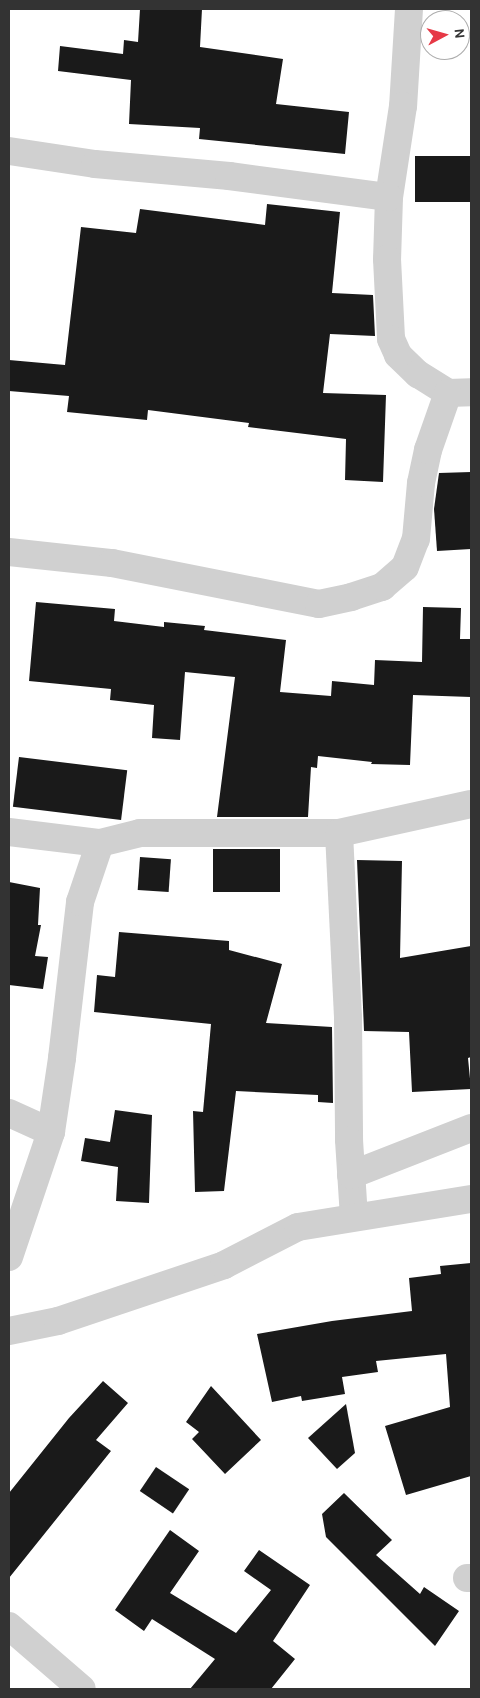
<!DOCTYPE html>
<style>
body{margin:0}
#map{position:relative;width:480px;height:1698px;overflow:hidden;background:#fff;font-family:Karla,sans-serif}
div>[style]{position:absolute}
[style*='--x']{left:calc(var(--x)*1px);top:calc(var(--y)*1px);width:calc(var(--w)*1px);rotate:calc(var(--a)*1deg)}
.building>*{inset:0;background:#1a1a1a;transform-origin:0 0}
.minor>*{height:28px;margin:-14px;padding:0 14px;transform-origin:14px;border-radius:14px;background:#d0d0d0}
span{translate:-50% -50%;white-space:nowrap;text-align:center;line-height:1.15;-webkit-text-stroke:5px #fff;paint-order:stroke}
.frame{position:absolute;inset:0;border:10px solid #333;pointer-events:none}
.north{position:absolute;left:420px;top:10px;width:50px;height:50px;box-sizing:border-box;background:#fff;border:1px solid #adadad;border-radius:50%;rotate:84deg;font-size:14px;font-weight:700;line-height:20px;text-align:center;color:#333}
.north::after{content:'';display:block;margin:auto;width:18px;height:22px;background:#e63946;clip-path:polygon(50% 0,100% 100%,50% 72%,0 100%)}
</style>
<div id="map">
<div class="building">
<div style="clip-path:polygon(140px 9px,202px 9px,200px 47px,283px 59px,276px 104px,349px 112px,345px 154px,199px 139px,200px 128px,129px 124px,131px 80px,58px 71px,60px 46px,123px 54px,124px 40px,138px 42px)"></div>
<div style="left:471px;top:156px;width:46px;height:56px;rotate:90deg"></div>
<div style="clip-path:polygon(267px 204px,340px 212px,332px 293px,373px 295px,375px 336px,330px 334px,323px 393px,386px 395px,383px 482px,345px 480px,346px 439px,248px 427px,249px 423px,148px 410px,147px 420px,67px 412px,69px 396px,9px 391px,9px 360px,65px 365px,81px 227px,136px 233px,140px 209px,265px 225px)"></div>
<div style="clip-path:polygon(471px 472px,471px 549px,437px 551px,434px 509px,439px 473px)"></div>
<div style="clip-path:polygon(36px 602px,115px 609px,114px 621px,164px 627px,164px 622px,205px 626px,204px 630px,286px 640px,280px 692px,331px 696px,332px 681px,374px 685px,375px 660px,422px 662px,423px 607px,461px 608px,460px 639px,471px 639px,471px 697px,413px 695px,410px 765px,371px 764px,372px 762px,318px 756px,317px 768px,311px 767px,308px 817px,217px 817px,235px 677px,185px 672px,180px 740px,152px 738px,154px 705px,110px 700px,111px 689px,29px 681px)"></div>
<div style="left:19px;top:757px;width:109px;height:50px;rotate:7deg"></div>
<div style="left:213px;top:849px;width:67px;height:43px"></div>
<div style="left:140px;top:857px;width:31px;height:33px;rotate:4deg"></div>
<div style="clip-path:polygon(357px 860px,402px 861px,400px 958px,471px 946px,471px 1057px,468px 1058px,471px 1089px,412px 1092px,409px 1032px,364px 1031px)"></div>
<div style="clip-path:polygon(9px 882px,40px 888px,38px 925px,41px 925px,35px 956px,48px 957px,43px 989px,9px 985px)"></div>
<div style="clip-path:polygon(119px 932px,229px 941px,229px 950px,282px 964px,266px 1023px,332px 1027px,333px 1103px,318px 1102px,318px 1095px,236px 1091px,224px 1191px,195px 1192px,193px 1111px,203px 1112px,211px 1024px,94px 1012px,97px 975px,115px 977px)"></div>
<div style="clip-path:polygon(115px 1110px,152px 1115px,149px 1203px,116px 1201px,118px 1167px,81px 1161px,85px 1138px,110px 1142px)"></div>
<div style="clip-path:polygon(471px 1263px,471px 1476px,406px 1495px,385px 1426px,450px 1407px,446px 1354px,376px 1361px,378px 1372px,342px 1377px,345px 1394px,302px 1401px,301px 1396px,272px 1402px,257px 1334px,332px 1321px,412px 1311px,409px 1278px,441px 1274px,440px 1266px)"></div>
<div style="clip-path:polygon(103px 1381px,128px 1403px,96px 1440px,111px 1451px,9px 1578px,9px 1493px,69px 1418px)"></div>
<div style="clip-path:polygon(211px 1386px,261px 1440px,225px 1474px,192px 1439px,199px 1432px,186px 1422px)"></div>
<div style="clip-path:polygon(346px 1404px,355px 1453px,337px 1469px,308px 1438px)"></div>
<div style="left:156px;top:1467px;width:40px;height:29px;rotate:34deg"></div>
<div style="clip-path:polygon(344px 1493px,392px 1540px,376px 1555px,420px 1594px,424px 1587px,459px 1611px,435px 1646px,326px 1537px,322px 1514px)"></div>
<div style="clip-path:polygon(170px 1530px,199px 1551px,170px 1593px,236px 1633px,271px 1590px,244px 1571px,259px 1550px,310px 1585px,273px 1641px,295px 1659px,271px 1689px,190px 1689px,215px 1659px,152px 1619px,144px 1631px,115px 1610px)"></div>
</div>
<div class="minor">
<div style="--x:409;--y:9;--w:97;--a:93.5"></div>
<div style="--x:403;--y:106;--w:92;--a:98.7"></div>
<div style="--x:389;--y:197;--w:62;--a:91.8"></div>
<div style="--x:387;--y:259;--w:80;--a:87.1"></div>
<div style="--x:391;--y:339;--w:17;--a:66"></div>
<div style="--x:398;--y:355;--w:28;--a:44"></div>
<div style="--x:418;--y:374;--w:36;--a:32"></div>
<div style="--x:448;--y:393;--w:23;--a:-2"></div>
<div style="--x:9;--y:151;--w:87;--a:8.6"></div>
<div style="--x:95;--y:164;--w:135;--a:5.1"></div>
<div style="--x:229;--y:176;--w:161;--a:7.5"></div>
<div style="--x:9;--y:552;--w:104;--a:6.1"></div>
<div style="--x:112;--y:563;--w:211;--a:11.2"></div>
<div style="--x:319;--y:604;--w:33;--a:-12"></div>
<div style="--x:351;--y:597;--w:33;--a:-18"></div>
<div style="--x:382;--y:587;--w:30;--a:-41"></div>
<div style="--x:405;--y:567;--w:30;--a:-69"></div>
<div style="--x:416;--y:539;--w:56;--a:-84.9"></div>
<div style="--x:421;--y:483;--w:34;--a:-78"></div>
<div style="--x:428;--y:450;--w:60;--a:-70.7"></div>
<div style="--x:9;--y:832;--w:92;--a:6.9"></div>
<div style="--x:100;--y:843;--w:41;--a:-14"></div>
<div style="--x:140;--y:833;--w:199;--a:0"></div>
<div style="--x:339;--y:833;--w:135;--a:-12.4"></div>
<div style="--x:339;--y:833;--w:184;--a:87.2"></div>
<div style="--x:348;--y:1017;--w:123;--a:89.5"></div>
<div style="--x:349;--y:1140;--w:77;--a:86.3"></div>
<div style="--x:9;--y:1113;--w:46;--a:24.3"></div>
<div style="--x:351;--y:1175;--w:129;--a:-21.4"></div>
<div style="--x:9;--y:1257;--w:132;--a:-71.4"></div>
<div style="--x:51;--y:1132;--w:75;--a:-81.5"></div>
<div style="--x:62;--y:1058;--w:157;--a:-83.4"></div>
<div style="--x:80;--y:902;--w:62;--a:-71.3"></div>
<div style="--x:9;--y:1331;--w:50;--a:-11.5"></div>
<div style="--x:58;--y:1321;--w:175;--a:-18.6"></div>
<div style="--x:224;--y:1265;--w:83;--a:-27.2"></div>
<div style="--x:298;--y:1227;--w:175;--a:-9.2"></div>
<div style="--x:467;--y:1578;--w:4;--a:0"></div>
<div style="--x:9;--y:1626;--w:96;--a:40.8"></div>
</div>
<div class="frame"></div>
<div class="north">N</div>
</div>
